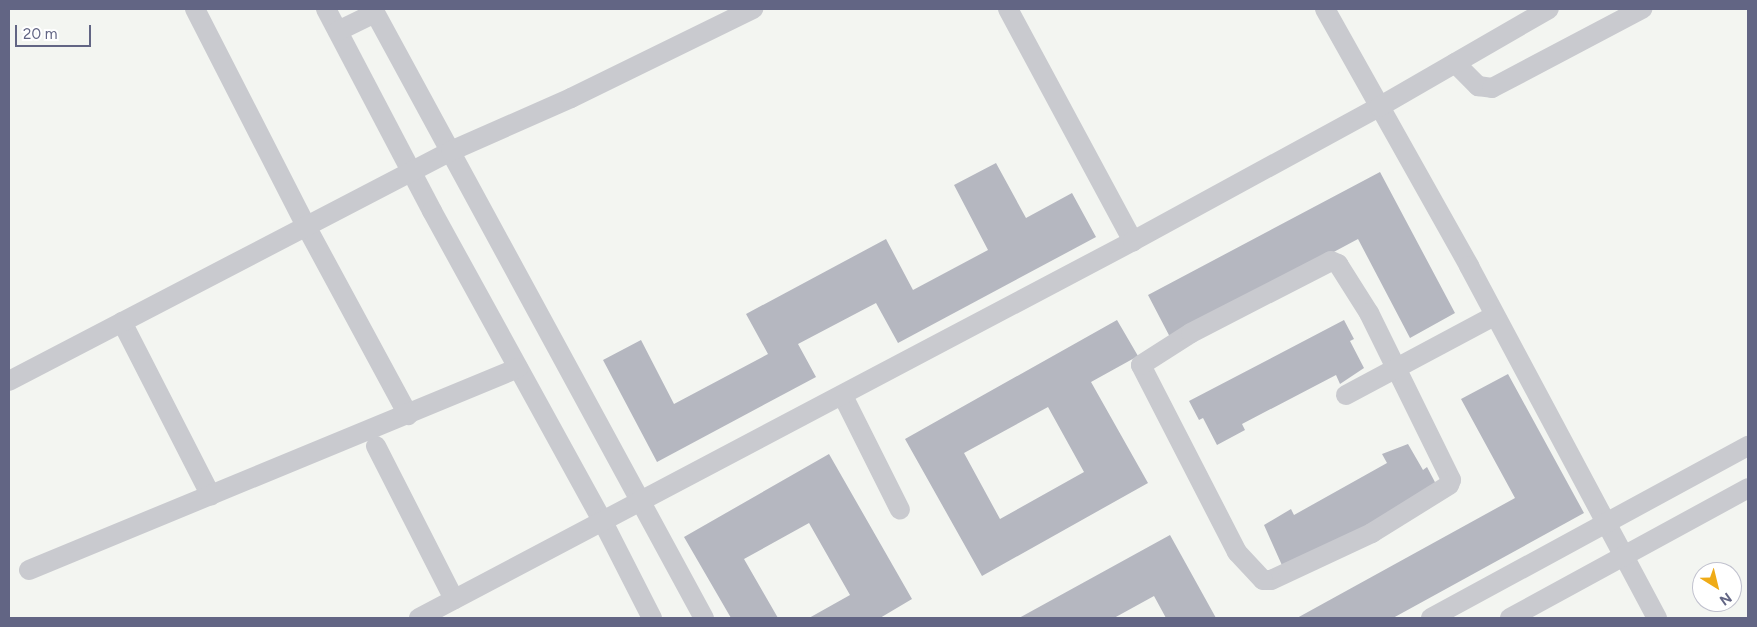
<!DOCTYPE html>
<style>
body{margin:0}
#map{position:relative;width:1757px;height:627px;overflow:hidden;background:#f3f5f1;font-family:Figtree,sans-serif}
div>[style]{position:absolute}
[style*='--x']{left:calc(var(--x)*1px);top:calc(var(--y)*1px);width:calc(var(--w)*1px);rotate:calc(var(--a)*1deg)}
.building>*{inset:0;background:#b5b7c0}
.street>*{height:20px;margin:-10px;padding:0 10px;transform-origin:10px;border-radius:10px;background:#c9cacf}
span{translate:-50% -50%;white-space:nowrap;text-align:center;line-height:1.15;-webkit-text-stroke:5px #fff;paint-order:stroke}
.frame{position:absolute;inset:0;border:10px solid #626584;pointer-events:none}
.north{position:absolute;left:1692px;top:562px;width:50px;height:50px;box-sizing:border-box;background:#fff;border:1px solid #c0c1ce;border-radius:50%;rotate:144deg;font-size:14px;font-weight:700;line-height:20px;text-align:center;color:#626584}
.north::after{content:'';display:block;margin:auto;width:18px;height:22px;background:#efab17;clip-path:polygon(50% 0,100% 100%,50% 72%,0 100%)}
.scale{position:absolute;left:15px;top:25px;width:76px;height:22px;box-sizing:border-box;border:2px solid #626584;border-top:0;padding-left:6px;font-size:15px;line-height:18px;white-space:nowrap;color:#626584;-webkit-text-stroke:4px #fff;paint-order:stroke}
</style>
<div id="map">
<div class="building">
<div style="clip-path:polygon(996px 163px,1026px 218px,1072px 193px,1096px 237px,898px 343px,876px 303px,798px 344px,816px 377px,657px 462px,603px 360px,641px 340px,674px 404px,768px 354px,746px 314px,886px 239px,913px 290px,988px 250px,954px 185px)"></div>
<div style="clip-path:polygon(1380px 172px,1455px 313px,1410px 338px,1358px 239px,1171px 339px,1148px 295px)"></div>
<div style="clip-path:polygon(evenodd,1117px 320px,1138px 356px,1091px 382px,1148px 483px,982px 576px,905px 439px,1117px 320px,1048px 407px,1084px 472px,1000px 519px,964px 453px,1048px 407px)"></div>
<div style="clip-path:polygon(1344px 320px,1354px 339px,1350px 341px,1364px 368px,1340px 384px,1336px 375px,1242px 424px,1245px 430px,1217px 445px,1203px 418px,1199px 420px,1189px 401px)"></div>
<div style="clip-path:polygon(1508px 374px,1584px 513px,1393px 618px,1297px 618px,1515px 498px,1461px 399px)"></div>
<div style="clip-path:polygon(1408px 444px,1423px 470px,1427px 467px,1437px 486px,1285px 572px,1264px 525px,1291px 509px,1294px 515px,1387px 463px,1382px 454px)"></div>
<div style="clip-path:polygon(829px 454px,912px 599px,880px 618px,809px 618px,850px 595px,809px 523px,744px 559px,778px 618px,731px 618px,684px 537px)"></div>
<div style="clip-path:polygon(1170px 535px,1216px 618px,1166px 618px,1154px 596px,1114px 618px,1019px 618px)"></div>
</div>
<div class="street">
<div style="--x:195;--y:9;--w:244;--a:62.9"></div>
<div style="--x:306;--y:226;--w:215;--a:61.6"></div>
<div style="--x:326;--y:9;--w:228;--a:62.3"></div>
<div style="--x:432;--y:211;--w:353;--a:61.2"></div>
<div style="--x:602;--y:520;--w:110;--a:63"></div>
<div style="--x:373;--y:9;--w:693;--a:61.48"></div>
<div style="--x:1008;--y:9;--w:264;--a:61.7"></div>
<div style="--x:1325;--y:9;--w:295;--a:60.7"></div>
<div style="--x:1469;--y:266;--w:399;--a:61.9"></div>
<div style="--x:338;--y:31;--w:41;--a:-25.9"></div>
<div style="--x:1455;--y:63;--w:33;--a:45"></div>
<div style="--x:1478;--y:86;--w:14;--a:8"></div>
<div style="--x:1492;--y:88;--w:170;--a:-27.8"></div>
<div style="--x:1331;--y:261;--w:8;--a:23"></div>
<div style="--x:1338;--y:264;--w:58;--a:57.7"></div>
<div style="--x:1369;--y:313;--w:186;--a:63.8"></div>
<div style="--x:1451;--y:480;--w:5;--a:112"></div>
<div style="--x:1449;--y:485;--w:91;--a:148.1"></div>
<div style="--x:1372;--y:533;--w:111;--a:155"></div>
<div style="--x:1271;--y:580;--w:8;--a:180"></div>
<div style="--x:1263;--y:580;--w:38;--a:-133"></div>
<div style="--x:1237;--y:552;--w:210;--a:-117.2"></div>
<div style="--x:1141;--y:365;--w:59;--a:-32.6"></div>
<div style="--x:1191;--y:333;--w:157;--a:-27.2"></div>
<div style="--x:122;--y:322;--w:195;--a:62.9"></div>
<div style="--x:9;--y:381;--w:498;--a:-27.5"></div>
<div style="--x:451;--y:151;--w:131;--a:-23.8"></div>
<div style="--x:571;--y:98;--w:203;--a:-26.1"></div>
<div style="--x:1346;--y:395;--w:168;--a:-28.1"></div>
<div style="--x:843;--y:396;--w:127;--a:63.4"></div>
<div style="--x:376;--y:446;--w:172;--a:63"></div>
<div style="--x:29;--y:570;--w:529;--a:-22.44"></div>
<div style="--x:419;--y:618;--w:807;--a:-27.83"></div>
<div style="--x:1133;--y:241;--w:280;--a:-28.6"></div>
<div style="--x:1379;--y:107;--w:196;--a:-30"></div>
<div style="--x:1431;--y:618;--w:361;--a:-28.5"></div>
<div style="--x:1510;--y:618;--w:271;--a:-28.6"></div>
</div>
<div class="frame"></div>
<div class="north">N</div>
<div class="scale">20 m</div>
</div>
